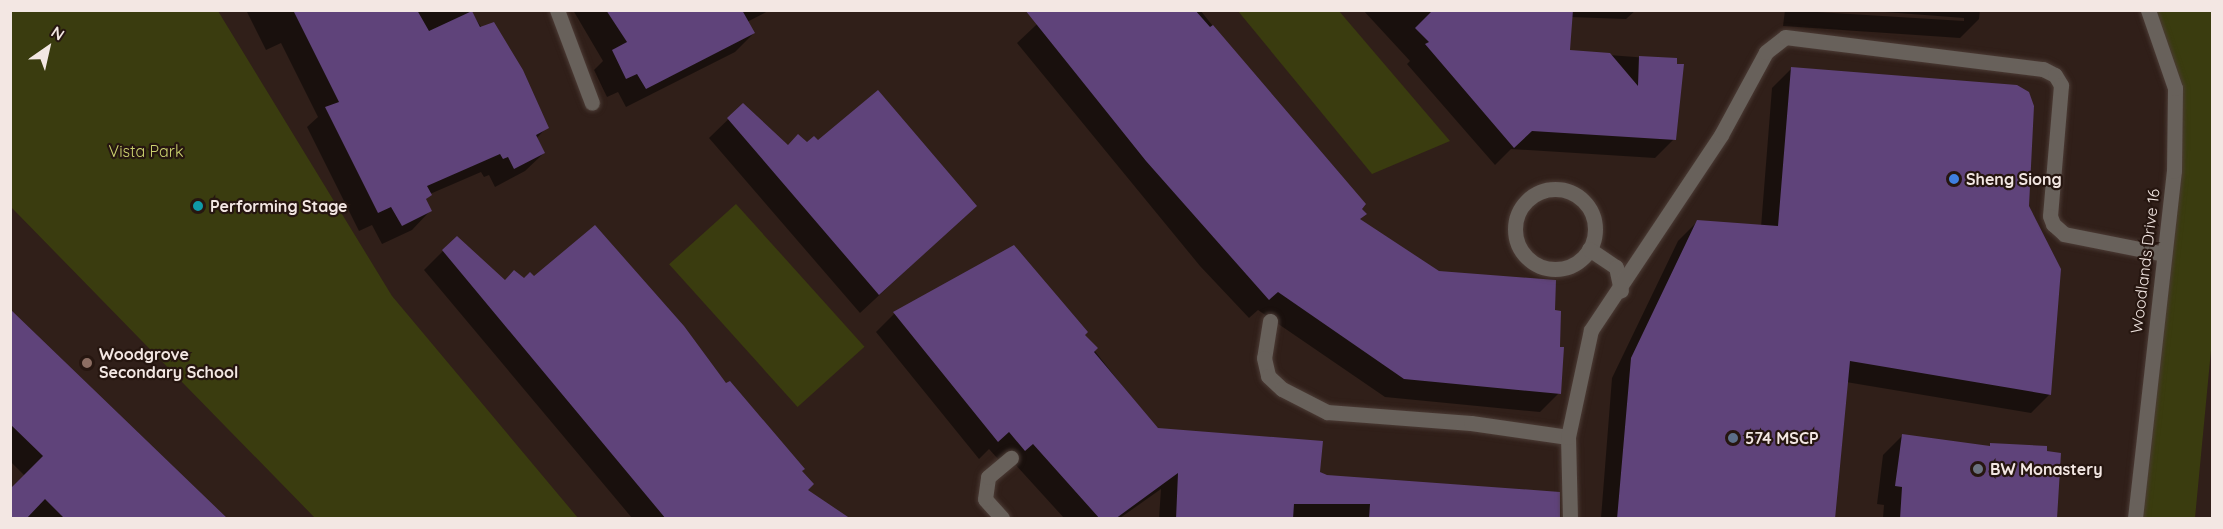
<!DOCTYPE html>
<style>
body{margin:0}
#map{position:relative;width:2223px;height:529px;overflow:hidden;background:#301f19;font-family:Quicksand,sans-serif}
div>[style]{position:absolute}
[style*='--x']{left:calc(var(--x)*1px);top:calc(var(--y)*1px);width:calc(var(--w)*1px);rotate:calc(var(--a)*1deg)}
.green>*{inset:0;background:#3a3c0f;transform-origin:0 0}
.shadow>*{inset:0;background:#0007}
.building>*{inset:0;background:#5f437a}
.roads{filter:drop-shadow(0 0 2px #4b3b35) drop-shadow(0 0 2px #4b3b35)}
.service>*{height:15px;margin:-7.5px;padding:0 7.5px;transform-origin:7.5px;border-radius:7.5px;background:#68615b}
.service>.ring{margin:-7.5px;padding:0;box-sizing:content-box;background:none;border:15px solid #68615b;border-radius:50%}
.minor>*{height:15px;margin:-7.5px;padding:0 7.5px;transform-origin:7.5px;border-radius:7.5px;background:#68615b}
.dots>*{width:16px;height:16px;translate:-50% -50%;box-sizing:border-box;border:3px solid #261610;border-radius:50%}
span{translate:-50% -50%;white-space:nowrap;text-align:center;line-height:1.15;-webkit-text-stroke:4.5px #261610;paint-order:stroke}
.park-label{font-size:16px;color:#ccd26f}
.poi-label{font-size:16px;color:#f3e7e3;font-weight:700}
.left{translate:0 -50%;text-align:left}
.street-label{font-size:16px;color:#f3e7e3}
.frame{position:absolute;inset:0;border:12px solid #f3e7e3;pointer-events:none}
.north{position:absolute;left:18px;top:18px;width:60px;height:60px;-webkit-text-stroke:4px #261610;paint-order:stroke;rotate:34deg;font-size:16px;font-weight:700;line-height:24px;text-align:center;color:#f3e7e3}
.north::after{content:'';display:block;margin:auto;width:21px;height:27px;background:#f3e7e3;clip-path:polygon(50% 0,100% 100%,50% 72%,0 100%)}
</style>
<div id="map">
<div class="green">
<div style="clip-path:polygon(11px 10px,218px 11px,392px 296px,578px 518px,315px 518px,11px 207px)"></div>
<div style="clip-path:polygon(1238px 11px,1339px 11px,1450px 141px,1372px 174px)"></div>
<div style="clip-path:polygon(2149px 11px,2212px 11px,2212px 340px,2195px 518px,2142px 518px,2178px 88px)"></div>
<div style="left:736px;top:204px;width:192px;height:90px;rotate:48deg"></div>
</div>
<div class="shadow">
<div style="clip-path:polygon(246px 10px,470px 10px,547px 127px,536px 139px,544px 153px,525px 171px,495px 187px,489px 175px,484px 177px,481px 172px,430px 194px,425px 200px,430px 211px,412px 230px,382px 244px,372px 225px,359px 231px,307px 127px,318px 117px,281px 43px,266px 50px)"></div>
<div style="clip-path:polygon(573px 10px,770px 10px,747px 22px,754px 33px,735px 52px,626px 107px,618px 92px,607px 97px,594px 70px,603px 61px)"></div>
<div style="clip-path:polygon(1052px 10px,1200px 10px,1360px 209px,1358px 220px,1438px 272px,1553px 311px,1559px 393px,1540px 412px,1385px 397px,1258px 310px,1249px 318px,1200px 266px,1017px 43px)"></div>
<div style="clip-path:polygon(1363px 10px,1636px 10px,1626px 19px,1569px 17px,1569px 52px,1675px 60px,1674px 139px,1655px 158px,1511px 149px,1495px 165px,1407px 64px,1410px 61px)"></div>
<div style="clip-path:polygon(1785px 10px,1964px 21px,1964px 18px,1859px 10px,1980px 10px,1979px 19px,1960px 38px,1783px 26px)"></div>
<div style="clip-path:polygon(1791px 69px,2050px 394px,2031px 413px,1846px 382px,1834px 518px,1601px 518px,1612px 378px,1678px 241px,1697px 222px,1761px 227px,1772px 88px)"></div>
<div style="clip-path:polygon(743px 105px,787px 146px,807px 144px,956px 224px,860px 313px,709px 138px)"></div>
<div style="clip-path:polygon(1013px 247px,1157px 430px,1327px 476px,1542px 518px,1159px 518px,1161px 489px,1120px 518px,1064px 518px,1013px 462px,1006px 468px,989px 449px,979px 459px,876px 332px,894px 314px)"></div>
<div style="clip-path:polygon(443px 251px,504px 282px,524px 280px,726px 385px,800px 471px,806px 490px,848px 518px,632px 518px,424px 270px)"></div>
<div style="clip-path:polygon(10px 311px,225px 518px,25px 517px,25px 476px,10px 461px)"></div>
<div style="clip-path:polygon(1902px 436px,1988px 447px,1991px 445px,2055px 518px,1883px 518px,1884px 505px,1877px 504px,1883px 455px)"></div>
</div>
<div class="building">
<div style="clip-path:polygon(293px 10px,417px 10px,429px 31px,472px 11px,480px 27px,494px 22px,523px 70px,549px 128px,536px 135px,545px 153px,514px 169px,508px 157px,503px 159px,500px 154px,427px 186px,432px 195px,426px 199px,432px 211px,402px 226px,391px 207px,378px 213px,325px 107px,339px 102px)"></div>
<div style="clip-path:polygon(606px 10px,742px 10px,755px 33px,646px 89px,637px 74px,626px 79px,612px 50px,627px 42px)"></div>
<div style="clip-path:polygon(1025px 10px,1195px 10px,1210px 27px,1213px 25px,1366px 204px,1362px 209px,1367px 214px,1360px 219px,1439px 271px,1556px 280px,1555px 310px,1561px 311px,1560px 347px,1564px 347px,1561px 394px,1404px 379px,1278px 292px,1269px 300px,1146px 161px)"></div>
<div style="clip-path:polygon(1433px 10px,1573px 10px,1570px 50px,1610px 53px,1638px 86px,1639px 56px,1677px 58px,1677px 64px,1684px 64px,1676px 140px,1532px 131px,1514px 148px,1425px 44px,1429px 42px,1415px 28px)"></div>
<div style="clip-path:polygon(1791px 67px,2017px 85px,2029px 92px,2034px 106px,2029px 206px,2061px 269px,2051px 395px,1850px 361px,1835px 519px,1617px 519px,1631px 358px,1697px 220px,1778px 226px)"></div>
<div style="clip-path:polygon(878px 90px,977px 206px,879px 295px,727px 118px,743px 103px,788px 145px,798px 134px,807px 142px,814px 136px,818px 140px)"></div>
<div style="clip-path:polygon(595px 225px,684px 326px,726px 383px,730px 381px,805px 469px,802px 471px,814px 484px,808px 490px,851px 519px,666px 519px,442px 250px,457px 236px,505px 280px,514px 270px,524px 278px,530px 272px,534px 276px)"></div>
<div style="clip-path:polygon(1014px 245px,1088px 332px,1085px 335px,1098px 348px,1094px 352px,1158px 428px,1323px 441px,1320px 472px,1327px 475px,1560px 492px,1560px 519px,1369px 519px,1370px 504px,1294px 504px,1293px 519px,1176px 519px,1178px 473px,1115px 519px,1100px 519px,1033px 444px,1025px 451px,1009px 432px,998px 442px,893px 312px)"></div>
<div style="clip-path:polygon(10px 309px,228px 519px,65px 519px,45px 499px,26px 519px,10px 519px,10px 489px,43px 456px,10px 424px)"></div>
<div style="clip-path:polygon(1902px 434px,1990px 446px,1990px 443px,2047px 446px,2047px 451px,2061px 453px,2057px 519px,1900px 519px,1902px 487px,1895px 486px)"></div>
</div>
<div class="roads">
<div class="service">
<div style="--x:557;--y:10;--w:99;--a:69.4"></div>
<div class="ring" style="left:1515px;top:189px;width:65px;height:65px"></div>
<div style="--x:1589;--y:249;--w:32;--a:34"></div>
<div style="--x:1616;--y:267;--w:24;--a:78"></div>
<div style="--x:1270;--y:321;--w:37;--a:99"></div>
<div style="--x:1264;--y:358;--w:18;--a:77"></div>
<div style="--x:1268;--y:376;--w:19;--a:43"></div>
<div style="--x:1282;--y:389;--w:51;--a:27.1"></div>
<div style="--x:1327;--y:412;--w:144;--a:4.4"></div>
<div style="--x:1471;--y:423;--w:98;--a:8.2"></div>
<div style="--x:1002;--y:518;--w:25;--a:-132"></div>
<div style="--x:985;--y:499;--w:22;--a:-82"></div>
<div style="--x:988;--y:477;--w:30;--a:-40"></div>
<div style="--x:1570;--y:518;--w:81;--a:-91.4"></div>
<div style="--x:1568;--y:437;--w:109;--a:-77.9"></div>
<div style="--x:1591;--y:330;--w:234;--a:-56.3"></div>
<div style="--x:1721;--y:135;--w:94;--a:-61.5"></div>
<div style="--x:1766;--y:52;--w:24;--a:-38"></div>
<div style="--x:1785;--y:37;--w:260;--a:7.1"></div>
<div style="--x:2043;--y:69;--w:13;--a:27"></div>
<div style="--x:2055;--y:75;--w:12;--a:59"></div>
<div style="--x:2061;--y:85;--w:131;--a:94.8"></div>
<div style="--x:2050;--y:216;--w:9;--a:69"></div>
<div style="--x:2053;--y:224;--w:15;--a:42"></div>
<div style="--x:2064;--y:234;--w:102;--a:11.3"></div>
</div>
<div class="minor">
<div style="--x:2135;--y:518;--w:349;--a:-83.6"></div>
<div style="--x:2174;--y:171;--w:83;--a:-89.3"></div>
<div style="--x:2175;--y:88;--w:83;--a:-109.1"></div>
</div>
</div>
<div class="dots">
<div style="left:1954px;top:179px;background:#3f7fe0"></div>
<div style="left:198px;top:206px;background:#0f9aa8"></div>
<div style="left:87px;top:363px;background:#8d6e63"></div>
<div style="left:1733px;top:438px;background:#5c6f8a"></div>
<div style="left:1978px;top:469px;background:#6b7280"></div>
</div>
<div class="park-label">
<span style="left:146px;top:151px">Vista Park</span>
</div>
<div class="poi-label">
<span class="left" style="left:1966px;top:179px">Sheng Siong</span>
<span class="left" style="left:210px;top:206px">Performing Stage</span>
<span class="left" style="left:99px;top:363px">Woodgrove<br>Secondary School</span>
<span class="left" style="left:1745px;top:438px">574 MSCP</span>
<span class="left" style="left:1990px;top:469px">BW Monastery</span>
</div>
<div class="street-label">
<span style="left:2145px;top:261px;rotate:-83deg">Woodlands Drive 16</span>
</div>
<div class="frame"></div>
<div class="north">N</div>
</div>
